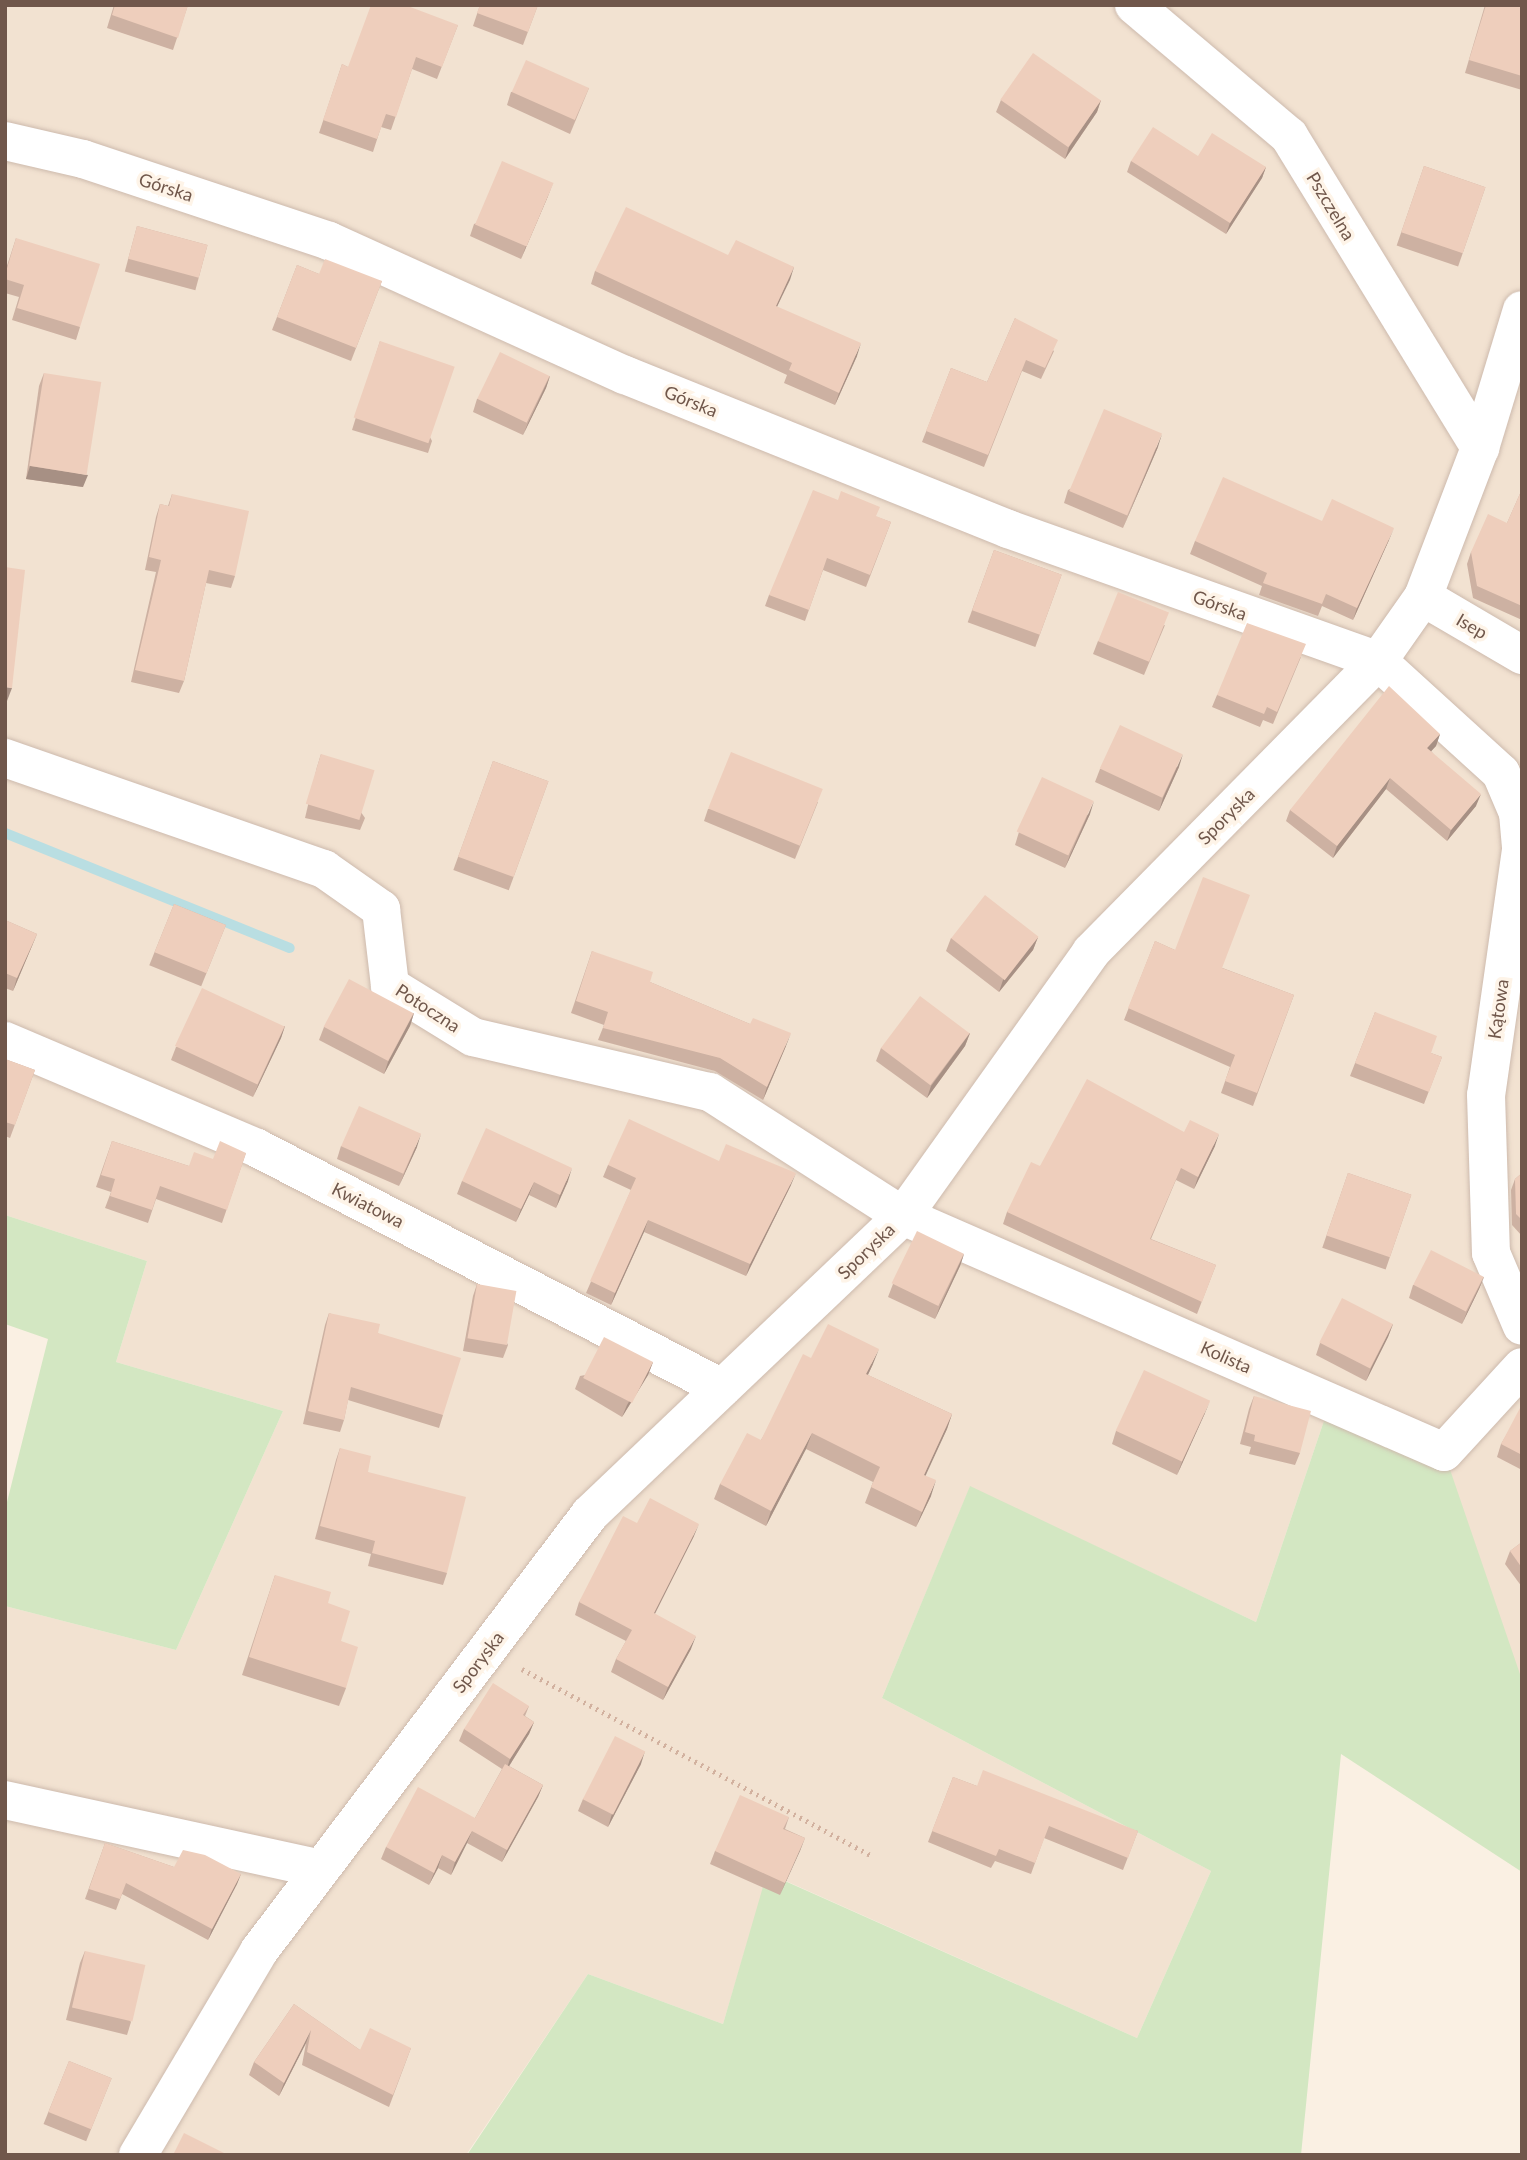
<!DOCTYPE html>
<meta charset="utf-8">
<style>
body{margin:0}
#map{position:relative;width:1527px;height:2160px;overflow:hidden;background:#faf0e3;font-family:Lato,sans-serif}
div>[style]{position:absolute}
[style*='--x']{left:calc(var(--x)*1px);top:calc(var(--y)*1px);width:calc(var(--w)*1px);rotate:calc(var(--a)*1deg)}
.residential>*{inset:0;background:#f2e2d1}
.green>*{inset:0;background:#d3e7c2}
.stream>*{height:10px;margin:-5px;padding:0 5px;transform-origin:5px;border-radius:5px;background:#b9dee2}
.path>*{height:4.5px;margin-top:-2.25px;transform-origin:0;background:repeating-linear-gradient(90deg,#d2b19f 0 2px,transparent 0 7px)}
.roads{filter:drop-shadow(0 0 2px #cdbaad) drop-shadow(0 0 2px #cdbaad)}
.minor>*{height:38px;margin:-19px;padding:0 19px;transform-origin:19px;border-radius:19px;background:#fff}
.wall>*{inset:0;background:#cdb1a2;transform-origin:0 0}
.shaded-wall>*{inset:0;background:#a79084}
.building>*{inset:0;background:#eecebc;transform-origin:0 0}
span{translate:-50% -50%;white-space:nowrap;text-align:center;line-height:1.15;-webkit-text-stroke:7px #fef4e8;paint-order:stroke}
.street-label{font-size:18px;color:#70574b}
.frame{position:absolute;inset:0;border:7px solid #70574b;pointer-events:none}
</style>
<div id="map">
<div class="residential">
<div style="clip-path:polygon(5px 5px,1522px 5px,1522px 1680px,1505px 1646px,1330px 1403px,1256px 1622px,970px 1487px,882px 1698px,1211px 1871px,1137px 2038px,768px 1873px,723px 2024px,588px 1974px,466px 2155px,5px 2155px,5px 1606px,176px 1650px,283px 1411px,116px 1362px,147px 1261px,5px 1215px)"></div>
</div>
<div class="green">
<div style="clip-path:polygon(5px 1215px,147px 1261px,116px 1362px,283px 1411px,176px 1650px,5px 1606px,5px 1510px,48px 1339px,5px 1324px)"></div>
<div style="clip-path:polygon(1330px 1403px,1444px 1452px,1522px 1680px,1522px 1872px,1341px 1754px,1301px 2155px,467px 2155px,588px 1974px,723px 2024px,767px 1873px,1137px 2038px,1211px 1871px,882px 1698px,970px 1486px,1256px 1622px)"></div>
</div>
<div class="stream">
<div style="--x:5;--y:833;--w:307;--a:22"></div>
</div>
<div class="path">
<div style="--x:522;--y:1669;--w:395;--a:28.1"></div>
</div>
<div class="roads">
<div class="minor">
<div style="--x:1134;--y:5;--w:203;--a:40.2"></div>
<div style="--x:1289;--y:136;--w:366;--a:58.5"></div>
<div style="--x:5;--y:141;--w:80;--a:13"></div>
<div style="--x:83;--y:159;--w:259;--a:18.4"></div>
<div style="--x:329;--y:241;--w:325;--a:24.4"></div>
<div style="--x:625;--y:375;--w:413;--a:21.9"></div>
<div style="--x:1008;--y:529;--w:393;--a:19.6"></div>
<div style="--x:1378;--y:661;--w:166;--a:42.3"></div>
<div style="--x:1501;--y:773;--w:43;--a:67"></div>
<div style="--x:1518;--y:813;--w:37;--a:85"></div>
<div style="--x:1521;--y:850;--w:247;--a:98.1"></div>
<div style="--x:1486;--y:1095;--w:158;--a:88.2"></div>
<div style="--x:1491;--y:1253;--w:79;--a:67"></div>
<div style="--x:1423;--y:597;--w:115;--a:30.4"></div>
<div style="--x:5;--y:758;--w:338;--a:19.2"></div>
<div style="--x:324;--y:869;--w:70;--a:35.1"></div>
<div style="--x:381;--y:909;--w:78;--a:83.3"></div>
<div style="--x:390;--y:986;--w:97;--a:31.6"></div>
<div style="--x:473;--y:1037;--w:243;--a:13.1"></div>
<div style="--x:710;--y:1092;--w:229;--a:32.7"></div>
<div style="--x:903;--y:1216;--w:590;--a:23.57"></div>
<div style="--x:1444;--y:1452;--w:115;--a:-47.5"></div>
<div style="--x:5;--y:1041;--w:274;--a:23"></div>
<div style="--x:257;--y:1148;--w:523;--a:27.3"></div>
<div style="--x:5;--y:1800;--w:323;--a:12.3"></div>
<div style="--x:138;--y:2155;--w:237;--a:-59.3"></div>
<div style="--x:259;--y:1951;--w:548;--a:-52.86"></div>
<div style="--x:590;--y:1514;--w:432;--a:-43.6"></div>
<div style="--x:903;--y:1216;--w:324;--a:-54.5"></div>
<div style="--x:1091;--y:952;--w:409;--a:-45.4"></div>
<div style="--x:1378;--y:661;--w:78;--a:-54.9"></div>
<div style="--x:1423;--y:597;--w:160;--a:-69.1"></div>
<div style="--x:1480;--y:448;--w:144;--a:-73.1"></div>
</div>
</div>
<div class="wall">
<div style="clip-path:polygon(114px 5px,188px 5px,173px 50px,107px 28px)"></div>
<div style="clip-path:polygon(480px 5px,538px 5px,523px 45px,473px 26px)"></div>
<div style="clip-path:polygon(1485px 5px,1522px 5px,1522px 90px,1465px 73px)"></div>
<div style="clip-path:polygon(458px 25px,437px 79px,412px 69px,391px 130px,381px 127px,373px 152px,319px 133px,342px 64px,348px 67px)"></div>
<div style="clip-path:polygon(589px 88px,570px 134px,507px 105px,511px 92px)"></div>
<div style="clip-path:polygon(1001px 100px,1101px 100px,1097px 112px,1065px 159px,996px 112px)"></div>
<div style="clip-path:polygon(1198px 156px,1266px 167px,1262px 178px,1226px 234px,1127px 172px,1131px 161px)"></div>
<div style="left:1424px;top:166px;width:65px;height:84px;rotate:19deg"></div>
<div style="clip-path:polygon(548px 196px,521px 259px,470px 236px,474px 224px)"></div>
<div style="left:137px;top:226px;width:73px;height:47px;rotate:15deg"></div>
<div style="clip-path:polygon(16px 238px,80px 327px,76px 340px,12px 320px,19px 297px,5px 293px,5px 272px)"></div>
<div style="clip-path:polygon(728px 255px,794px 267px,777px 307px,857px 356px,835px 405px,784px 383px,787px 375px,591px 284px,595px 271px)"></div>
<div style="clip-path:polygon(297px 265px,319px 274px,382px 281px,351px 361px,272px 330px)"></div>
<div style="clip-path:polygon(1015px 318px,1054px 351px,1041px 379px,1022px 371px,984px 467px,922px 442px,951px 368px,987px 382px)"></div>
<div style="clip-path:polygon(380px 341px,432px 441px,428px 453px,352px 430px)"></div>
<div style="clip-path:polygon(44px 373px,83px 487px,26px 479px,39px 386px)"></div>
<div style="clip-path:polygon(550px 376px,546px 388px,523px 435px,473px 412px,477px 399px)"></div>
<div style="clip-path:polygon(1158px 447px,1123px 528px,1064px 503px,1068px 490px)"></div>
<div style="clip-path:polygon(1522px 489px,1522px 620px,1473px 598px,1467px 564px,1471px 552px,1507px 523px)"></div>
<div style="clip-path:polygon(172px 494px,235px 576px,231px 588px,206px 583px,184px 681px,179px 693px,131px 682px,156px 572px,145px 570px,156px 517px,160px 504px,168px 506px)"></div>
<div style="clip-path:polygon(877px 517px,891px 522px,866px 587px,823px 570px,805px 621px,765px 606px,769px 595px)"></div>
<div style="clip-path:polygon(1322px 521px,1389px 540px,1353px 620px,1322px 606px,1318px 616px,1259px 595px,1262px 586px,1190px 554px,1195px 541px)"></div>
<div style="left:994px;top:550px;width:72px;height:77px;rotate:20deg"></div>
<div style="clip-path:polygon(1165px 625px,1144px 675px,1093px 654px,1098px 641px)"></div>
<div style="clip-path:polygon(1301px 657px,1273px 724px,1263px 720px,1260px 727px,1212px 707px,1217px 695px)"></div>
<div style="clip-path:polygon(1440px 734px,1436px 746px,1431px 751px,1476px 806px,1447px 841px,1386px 789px,1333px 858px,1286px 821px,1290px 810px)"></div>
<div style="clip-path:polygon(321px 754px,365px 818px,360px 830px,305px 818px,317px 767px)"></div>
<div style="left:493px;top:761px;width:59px;height:116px;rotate:20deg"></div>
<div style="clip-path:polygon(1179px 767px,1159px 811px,1095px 782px,1100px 769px)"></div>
<div style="clip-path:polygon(818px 802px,795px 859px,704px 821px,708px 809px)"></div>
<div style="clip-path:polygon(1090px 814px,1065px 868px,1015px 845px,1019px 832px)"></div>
<div style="left:174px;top:904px;width:56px;height:66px;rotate:22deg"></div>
<div style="clip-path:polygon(5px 920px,37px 934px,13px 991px,5px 988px)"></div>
<div style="clip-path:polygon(1038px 937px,1033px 950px,999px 992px,946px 951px,951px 938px)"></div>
<div style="clip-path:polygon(1155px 941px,1175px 950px,1294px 995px,1253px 1106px,1221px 1093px,1230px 1067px,1124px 1020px)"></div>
<div style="clip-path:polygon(592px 951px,650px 982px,750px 1024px,786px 1046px,763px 1100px,715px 1071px,598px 1040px,604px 1025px,571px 1013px)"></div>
<div style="clip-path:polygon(1375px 1012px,1431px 1053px,1442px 1057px,1424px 1104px,1350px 1076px)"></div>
<div style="clip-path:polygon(414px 1013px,410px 1026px,384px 1074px,319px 1040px,324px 1027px)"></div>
<div style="clip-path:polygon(285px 1026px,281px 1038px,253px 1097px,171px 1060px,176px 1047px)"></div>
<div style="clip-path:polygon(970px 1033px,965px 1046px,927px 1098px,876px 1061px,881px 1048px)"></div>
<div style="clip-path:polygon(5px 1059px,35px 1070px,10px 1138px,5px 1136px)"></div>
<div style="clip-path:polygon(1184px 1132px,1215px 1146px,1194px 1189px,1176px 1180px,1151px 1239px,1216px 1265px,1197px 1314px,1003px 1224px,1007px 1212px,1040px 1166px)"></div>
<div style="clip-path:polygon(112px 1141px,189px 1166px,213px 1159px,246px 1153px,222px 1223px,156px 1199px,148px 1223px,105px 1208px,111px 1192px,96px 1187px)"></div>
<div style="clip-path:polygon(341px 1146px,417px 1147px,399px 1186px,337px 1159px)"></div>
<div style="clip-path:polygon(719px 1161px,791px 1185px,746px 1276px,644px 1232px,611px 1305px,586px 1293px,631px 1190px,603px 1177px,608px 1165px)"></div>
<div style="left:1348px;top:1173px;width:67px;height:79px;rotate:19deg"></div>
<div style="clip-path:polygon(1522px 1173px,1522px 1236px,1512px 1225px,1511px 1190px,1515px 1179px)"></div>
<div style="clip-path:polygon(462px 1181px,568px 1181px,556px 1208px,529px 1195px,516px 1222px,457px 1194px)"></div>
<div style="clip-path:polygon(964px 1254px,960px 1266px,935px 1319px,888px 1297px,893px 1284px)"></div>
<div style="clip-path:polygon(1484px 1277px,1479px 1289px,1462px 1324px,1409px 1298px,1413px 1285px)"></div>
<div style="clip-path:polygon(477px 1284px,508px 1345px,503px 1358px,463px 1351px,473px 1296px)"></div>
<div style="clip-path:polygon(329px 1313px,378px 1333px,443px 1415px,439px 1428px,348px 1400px,344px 1420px,340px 1432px,303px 1424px,325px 1325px)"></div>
<div style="clip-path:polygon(1393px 1324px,1388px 1337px,1366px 1381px,1316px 1355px,1320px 1343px)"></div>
<div style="clip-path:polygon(811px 1358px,873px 1364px,868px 1375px,952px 1414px,947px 1429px,925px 1475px,931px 1496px,916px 1527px,865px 1503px,873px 1482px,806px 1449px,766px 1526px,714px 1499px,720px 1484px,761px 1440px)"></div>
<div style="clip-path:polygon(653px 1362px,648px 1375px,622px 1417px,575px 1389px,580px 1376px)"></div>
<div style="clip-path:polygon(1254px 1396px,1300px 1453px,1295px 1465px,1249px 1454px,1251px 1447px,1240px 1444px,1249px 1409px)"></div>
<div style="clip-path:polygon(1522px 1409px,1522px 1470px,1497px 1457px,1501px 1444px)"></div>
<div style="clip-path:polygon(1205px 1413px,1177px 1475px,1112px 1444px,1116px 1431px)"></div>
<div style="clip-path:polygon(340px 1448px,368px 1472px,447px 1573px,443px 1585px,368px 1566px,371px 1554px,315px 1539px,336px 1460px)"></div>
<div style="clip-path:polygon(637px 1523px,694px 1536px,655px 1614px,691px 1649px,663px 1700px,611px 1672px,616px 1659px,626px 1641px,575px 1615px,579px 1602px)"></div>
<div style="clip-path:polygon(1522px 1542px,1522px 1587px,1505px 1564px,1510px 1551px)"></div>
<div style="clip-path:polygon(275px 1575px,341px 1641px,346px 1688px,339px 1706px,242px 1675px)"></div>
<div style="clip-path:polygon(529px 1706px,525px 1716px,534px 1722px,529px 1734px,509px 1766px,543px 1785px,538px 1797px,502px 1862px,467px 1843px,451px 1875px,438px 1868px,429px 1885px,381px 1859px,386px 1847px,475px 1818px,502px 1769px,459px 1741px,464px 1729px)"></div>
<div style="clip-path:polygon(641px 1764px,608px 1827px,578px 1811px,583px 1799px)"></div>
<div style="clip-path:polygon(953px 1777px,977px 1786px,1138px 1831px,1123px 1870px,1044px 1838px,1031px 1874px,995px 1861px,991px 1868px,928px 1842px)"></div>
<div style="clip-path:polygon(789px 1817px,785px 1829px,805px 1838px,780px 1895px,710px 1864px,715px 1851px)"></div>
<div style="clip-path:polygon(105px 1843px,174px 1867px,241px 1874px,237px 1884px,208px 1940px,122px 1894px,116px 1910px,85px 1899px)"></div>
<div style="clip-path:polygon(85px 1951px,131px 2022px,127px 2035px,66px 2020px,80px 1963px)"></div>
<div style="clip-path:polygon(294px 2004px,360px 2050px,411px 2048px,389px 2107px,302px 2065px,306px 2043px,279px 2096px,249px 2075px,254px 2062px)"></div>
<div style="left:69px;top:2061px;width:46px;height:68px;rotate:22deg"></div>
</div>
<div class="shaded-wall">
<div style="clip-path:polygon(1101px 100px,1097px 112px,1065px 159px,1069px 147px)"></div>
<div style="clip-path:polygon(1266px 167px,1262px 178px,1226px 234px,1230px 223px)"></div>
<div style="clip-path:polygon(553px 183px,548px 196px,521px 259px,526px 246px)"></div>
<div style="clip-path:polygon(794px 267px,790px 280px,771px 319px,776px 306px)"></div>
<div style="clip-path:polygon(861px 343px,857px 356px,835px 405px,839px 393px)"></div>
<div style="clip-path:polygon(550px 376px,546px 388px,523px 435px,528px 423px)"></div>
<div style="clip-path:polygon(1162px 434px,1158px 447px,1123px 528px,1128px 516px)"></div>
<div style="clip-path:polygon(30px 466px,88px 475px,83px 487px,26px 479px)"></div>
<div style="clip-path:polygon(1394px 528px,1389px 540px,1353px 620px,1357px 608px)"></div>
<div style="clip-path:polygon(5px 687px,12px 688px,7px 701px,5px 701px)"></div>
<div style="clip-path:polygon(1440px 734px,1436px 746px,1423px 760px,1427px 748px)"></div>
<div style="clip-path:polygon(1183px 754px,1179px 767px,1159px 811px,1163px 798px)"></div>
<div style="clip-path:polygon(1390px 778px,1386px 789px,1333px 858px,1337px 846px)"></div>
<div style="clip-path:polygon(1481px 794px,1476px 806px,1447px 841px,1451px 830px)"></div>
<div style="clip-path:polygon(1094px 801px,1090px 814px,1065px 868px,1070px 855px)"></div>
<div style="clip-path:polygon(37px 934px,32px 946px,13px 991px,17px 978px)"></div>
<div style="clip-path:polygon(1038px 937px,1033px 950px,999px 992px,1003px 980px)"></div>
<div style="clip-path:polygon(414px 1013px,410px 1026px,384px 1074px,388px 1062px)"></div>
<div style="clip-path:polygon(285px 1026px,281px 1038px,253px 1097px,258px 1085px)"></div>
<div style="clip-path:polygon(791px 1033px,786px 1046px,763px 1100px,767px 1087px)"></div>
<div style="clip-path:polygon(970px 1033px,965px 1046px,927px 1098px,931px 1086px)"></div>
<div style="clip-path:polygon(421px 1134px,417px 1147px,399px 1186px,404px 1174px)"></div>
<div style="clip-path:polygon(1219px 1134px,1215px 1146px,1194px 1189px,1198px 1177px)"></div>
<div style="clip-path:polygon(572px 1168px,568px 1181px,556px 1208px,560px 1195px)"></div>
<div style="clip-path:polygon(796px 1173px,791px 1185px,746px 1276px,750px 1264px)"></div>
<div style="clip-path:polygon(534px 1182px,529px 1195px,516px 1222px,521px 1209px)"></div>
<div style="clip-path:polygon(648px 1220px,644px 1232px,611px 1305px,615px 1293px)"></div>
<div style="clip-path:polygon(964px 1254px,960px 1266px,935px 1319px,940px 1306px)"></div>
<div style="clip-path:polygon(1484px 1277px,1479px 1289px,1462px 1324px,1467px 1312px)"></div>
<div style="clip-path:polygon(1393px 1324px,1388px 1337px,1366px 1381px,1371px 1368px)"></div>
<div style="clip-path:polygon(879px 1349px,873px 1364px,861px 1389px,866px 1374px)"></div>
<div style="clip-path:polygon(653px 1362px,648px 1375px,622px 1417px,627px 1405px)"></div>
<div style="clip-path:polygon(1210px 1401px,1205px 1413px,1177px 1475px,1182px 1462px)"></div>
<div style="clip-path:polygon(952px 1414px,947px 1429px,919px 1490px,924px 1475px)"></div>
<div style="clip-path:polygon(812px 1433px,806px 1449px,766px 1526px,771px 1511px)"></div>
<div style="clip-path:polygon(936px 1480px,931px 1496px,916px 1527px,922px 1512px)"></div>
<div style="clip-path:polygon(699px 1524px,694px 1536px,649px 1625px,654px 1613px)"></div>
<div style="clip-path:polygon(696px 1636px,691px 1649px,663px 1700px,668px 1687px)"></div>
<div style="clip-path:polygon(534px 1722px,529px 1734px,506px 1771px,510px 1759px)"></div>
<div style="clip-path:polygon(645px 1751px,641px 1764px,608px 1827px,612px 1814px)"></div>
<div style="clip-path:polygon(543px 1785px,538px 1797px,502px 1862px,507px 1850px)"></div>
<div style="clip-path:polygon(472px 1831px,467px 1843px,451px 1875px,455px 1862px)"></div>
<div style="clip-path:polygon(805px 1838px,800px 1851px,780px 1895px,785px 1883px)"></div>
<div style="clip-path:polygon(442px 1855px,438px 1868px,429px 1885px,434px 1873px)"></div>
<div style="clip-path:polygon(241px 1874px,237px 1884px,208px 1940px,212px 1929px)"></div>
<div style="clip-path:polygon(311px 2030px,306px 2043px,279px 2096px,284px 2083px)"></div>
</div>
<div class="building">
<div style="clip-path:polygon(115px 5px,188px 5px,178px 38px,112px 15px)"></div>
<div style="clip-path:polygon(371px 5px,405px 5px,458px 25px,442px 67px,416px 57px,396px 117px,386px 114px,377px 139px,323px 120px,342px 64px,348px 67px)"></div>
<div style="clip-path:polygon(480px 5px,538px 5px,528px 32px,477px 13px)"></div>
<div style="clip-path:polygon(1486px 5px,1522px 5px,1522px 76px,1469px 60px)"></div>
<div style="left:1033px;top:53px;width:83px;height:57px;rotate:35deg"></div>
<div style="left:526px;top:60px;width:69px;height:35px;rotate:24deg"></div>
<div style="clip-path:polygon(1153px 127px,1198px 156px,1212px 133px,1266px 167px,1230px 223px,1131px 161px)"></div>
<div style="left:502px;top:161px;width:56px;height:69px;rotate:23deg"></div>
<div style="left:1424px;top:166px;width:65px;height:70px;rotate:19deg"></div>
<div style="clip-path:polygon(626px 207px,728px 255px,736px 240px,794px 267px,776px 306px,861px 343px,839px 393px,789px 370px,792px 363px,595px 271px)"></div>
<div style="left:137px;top:226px;width:73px;height:34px;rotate:15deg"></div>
<div style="clip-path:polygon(16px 238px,100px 264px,80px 327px,17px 308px,24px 285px,5px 279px,5px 275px)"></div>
<div style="clip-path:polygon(325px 259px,382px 281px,356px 348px,277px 317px,297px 265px,319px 274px)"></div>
<div style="clip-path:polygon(1015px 318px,1058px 340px,1045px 368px,1026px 360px,988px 455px,926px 431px,951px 368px,987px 382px)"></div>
<div style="left:380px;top:341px;width:79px;height:81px;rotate:19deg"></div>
<div style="left:500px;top:352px;width:55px;height:52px;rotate:26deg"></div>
<div style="left:44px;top:373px;width:58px;height:94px;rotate:9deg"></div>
<div style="left:1104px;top:409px;width:63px;height:89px;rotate:23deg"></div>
<div style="clip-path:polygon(1223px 477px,1322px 521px,1332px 499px,1394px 528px,1357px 608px,1326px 594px,1322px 604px,1263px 583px,1267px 573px,1195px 541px)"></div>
<div style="clip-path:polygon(1522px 489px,1522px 606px,1477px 586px,1471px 552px,1488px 514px,1507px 523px)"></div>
<div style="clip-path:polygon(813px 490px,838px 500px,841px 491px,880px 507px,876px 516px,891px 522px,870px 575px,827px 558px,809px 610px,769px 595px)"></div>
<div style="clip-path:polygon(172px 494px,249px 511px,235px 576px,209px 570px,184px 681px,135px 670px,161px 560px,149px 557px,160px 504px,169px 506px)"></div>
<div style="left:994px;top:550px;width:72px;height:64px;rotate:20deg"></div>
<div style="clip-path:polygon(5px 567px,25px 570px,12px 688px,5px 687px)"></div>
<div style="left:1118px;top:592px;width:55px;height:53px;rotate:22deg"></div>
<div style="clip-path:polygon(1247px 623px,1306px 644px,1277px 712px,1267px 707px,1264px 714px,1217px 695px)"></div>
<div style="clip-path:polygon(1389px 686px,1440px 734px,1427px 748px,1481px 794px,1451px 830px,1390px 778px,1337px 846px,1290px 810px)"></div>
<div style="left:1120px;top:725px;width:69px;height:48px;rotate:25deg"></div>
<div style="left:731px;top:752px;width:99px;height:61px;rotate:22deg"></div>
<div style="left:321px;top:754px;width:56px;height:52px;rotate:17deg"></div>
<div style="left:493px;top:761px;width:59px;height:102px;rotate:20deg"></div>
<div style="left:1042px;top:777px;width:57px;height:60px;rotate:25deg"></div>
<div style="clip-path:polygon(1203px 877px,1250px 895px,1222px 968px,1294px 995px,1257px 1093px,1225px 1081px,1235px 1055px,1128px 1008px,1155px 941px,1175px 950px)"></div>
<div style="left:985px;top:895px;width:68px;height:55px;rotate:38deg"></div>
<div style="left:174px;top:904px;width:56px;height:52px;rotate:22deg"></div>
<div style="clip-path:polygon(5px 920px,37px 934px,17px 978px,5px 973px)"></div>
<div style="clip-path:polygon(592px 951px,653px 972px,650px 982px,750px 1024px,753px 1018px,791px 1033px,767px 1087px,720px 1058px,603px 1028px,608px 1012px,576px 1001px)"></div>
<div style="left:349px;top:979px;width:73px;height:54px;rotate:28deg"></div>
<div style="left:202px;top:988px;width:91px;height:64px;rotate:25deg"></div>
<div style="left:920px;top:996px;width:62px;height:65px;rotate:37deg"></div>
<div style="clip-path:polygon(1375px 1012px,1437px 1036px,1431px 1053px,1442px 1057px,1429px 1092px,1355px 1063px)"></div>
<div style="clip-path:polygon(5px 1059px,35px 1070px,15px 1125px,5px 1122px)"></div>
<div style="clip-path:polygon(1087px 1079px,1184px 1132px,1190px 1120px,1219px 1134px,1198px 1177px,1181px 1168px,1150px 1239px,1216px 1265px,1202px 1302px,1007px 1212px,1031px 1162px,1040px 1166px)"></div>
<div style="left:359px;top:1106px;width:68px;height:44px;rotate:24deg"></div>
<div style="clip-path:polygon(629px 1119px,719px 1161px,726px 1144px,796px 1173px,750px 1264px,648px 1220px,615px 1293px,590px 1281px,636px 1178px,608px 1165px)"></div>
<div style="clip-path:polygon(486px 1128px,572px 1168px,560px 1195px,534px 1182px,521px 1209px,462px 1181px)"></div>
<div style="clip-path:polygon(112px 1141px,189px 1166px,194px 1152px,213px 1159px,220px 1141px,246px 1153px,227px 1210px,160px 1186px,152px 1210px,110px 1196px,115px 1179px,101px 1175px)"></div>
<div style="left:1348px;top:1173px;width:67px;height:66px;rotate:19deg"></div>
<div style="clip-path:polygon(1522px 1173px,1522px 1220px,1516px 1214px,1515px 1179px)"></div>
<div style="left:917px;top:1231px;width:52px;height:58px;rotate:26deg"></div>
<div style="left:1431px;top:1250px;width:59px;height:39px;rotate:27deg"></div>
<div style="left:477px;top:1284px;width:40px;height:55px;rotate:10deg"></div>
<div style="left:1342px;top:1298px;width:57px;height:50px;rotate:27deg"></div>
<div style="clip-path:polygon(329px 1313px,380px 1324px,378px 1333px,461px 1358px,443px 1415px,351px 1387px,344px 1420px,308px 1411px)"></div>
<div style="clip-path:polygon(828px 1324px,879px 1349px,866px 1374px,952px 1414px,924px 1475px,936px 1480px,922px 1512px,871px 1487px,880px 1467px,812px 1433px,771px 1511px,720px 1484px,747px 1433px,761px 1440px,803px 1354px,811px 1358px)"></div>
<div style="left:604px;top:1337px;width:55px;height:46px;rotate:27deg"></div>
<div style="left:1144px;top:1370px;width:73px;height:67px;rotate:25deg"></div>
<div style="clip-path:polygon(1254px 1396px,1311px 1411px,1300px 1453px,1254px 1441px,1255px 1435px,1245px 1432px)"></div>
<div style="clip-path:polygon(1520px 1408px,1522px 1409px,1522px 1455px,1501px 1444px)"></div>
<div style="clip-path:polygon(340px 1448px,371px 1456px,368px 1472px,466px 1497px,447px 1573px,372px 1553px,375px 1541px,320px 1526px)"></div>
<div style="clip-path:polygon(650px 1498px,699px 1524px,654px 1613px,696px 1636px,668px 1687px,616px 1659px,632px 1630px,579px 1602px,623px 1516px,637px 1523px)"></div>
<div style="clip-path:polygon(1522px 1542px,1522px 1568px,1510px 1551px)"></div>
<div style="clip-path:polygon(275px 1575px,331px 1592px,328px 1603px,350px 1611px,341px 1641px,358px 1647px,346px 1688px,249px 1657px)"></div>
<div style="clip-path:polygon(493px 1683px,529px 1706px,523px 1715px,534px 1722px,510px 1759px,464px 1729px)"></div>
<div style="left:615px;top:1736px;width:34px;height:71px;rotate:27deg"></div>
<div style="clip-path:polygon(505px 1764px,543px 1785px,507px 1850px,472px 1831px,455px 1862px,442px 1855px,434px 1873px,386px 1847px,418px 1787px,475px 1818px)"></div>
<div style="clip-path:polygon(983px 1770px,1138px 1831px,1128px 1858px,1049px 1826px,1035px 1863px,999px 1849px,996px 1856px,932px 1831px,953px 1777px,977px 1786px)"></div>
<div style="clip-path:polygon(740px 1795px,789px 1817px,783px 1829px,805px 1838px,785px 1883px,715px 1851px)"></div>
<div style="clip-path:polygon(105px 1843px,174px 1867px,183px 1850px,205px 1855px,241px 1874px,212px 1929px,126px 1883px,120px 1899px,89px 1889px)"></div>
<div style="left:85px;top:1951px;width:62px;height:58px;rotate:13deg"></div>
<div style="clip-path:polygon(294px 2004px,360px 2050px,370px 2028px,411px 2048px,393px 2095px,307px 2052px,311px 2030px,284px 2083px,254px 2062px)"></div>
<div style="left:69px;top:2061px;width:46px;height:55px;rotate:22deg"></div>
<div style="clip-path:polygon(184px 2133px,228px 2155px,173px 2155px)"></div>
</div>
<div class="street-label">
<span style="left:166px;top:187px;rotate:18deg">Górska</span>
<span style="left:1331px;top:206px;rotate:59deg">Pszczelna</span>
<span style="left:691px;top:401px;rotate:22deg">Górska</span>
<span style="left:1220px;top:605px;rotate:20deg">Górska</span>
<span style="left:1472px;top:626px;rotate:30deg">Isep</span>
<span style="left:1226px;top:816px;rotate:-45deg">Sporyska</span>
<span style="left:428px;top:1008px;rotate:33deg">Potoczna</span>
<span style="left:1498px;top:1009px;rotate:-82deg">Kątowa</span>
<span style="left:368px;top:1205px;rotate:27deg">Kwiatowa</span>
<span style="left:866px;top:1251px;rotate:-44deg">Sporyska</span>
<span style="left:1226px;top:1357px;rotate:24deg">Kolista</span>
<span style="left:478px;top:1662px;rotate:-53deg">Sporyska</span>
</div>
<div class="frame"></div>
</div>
